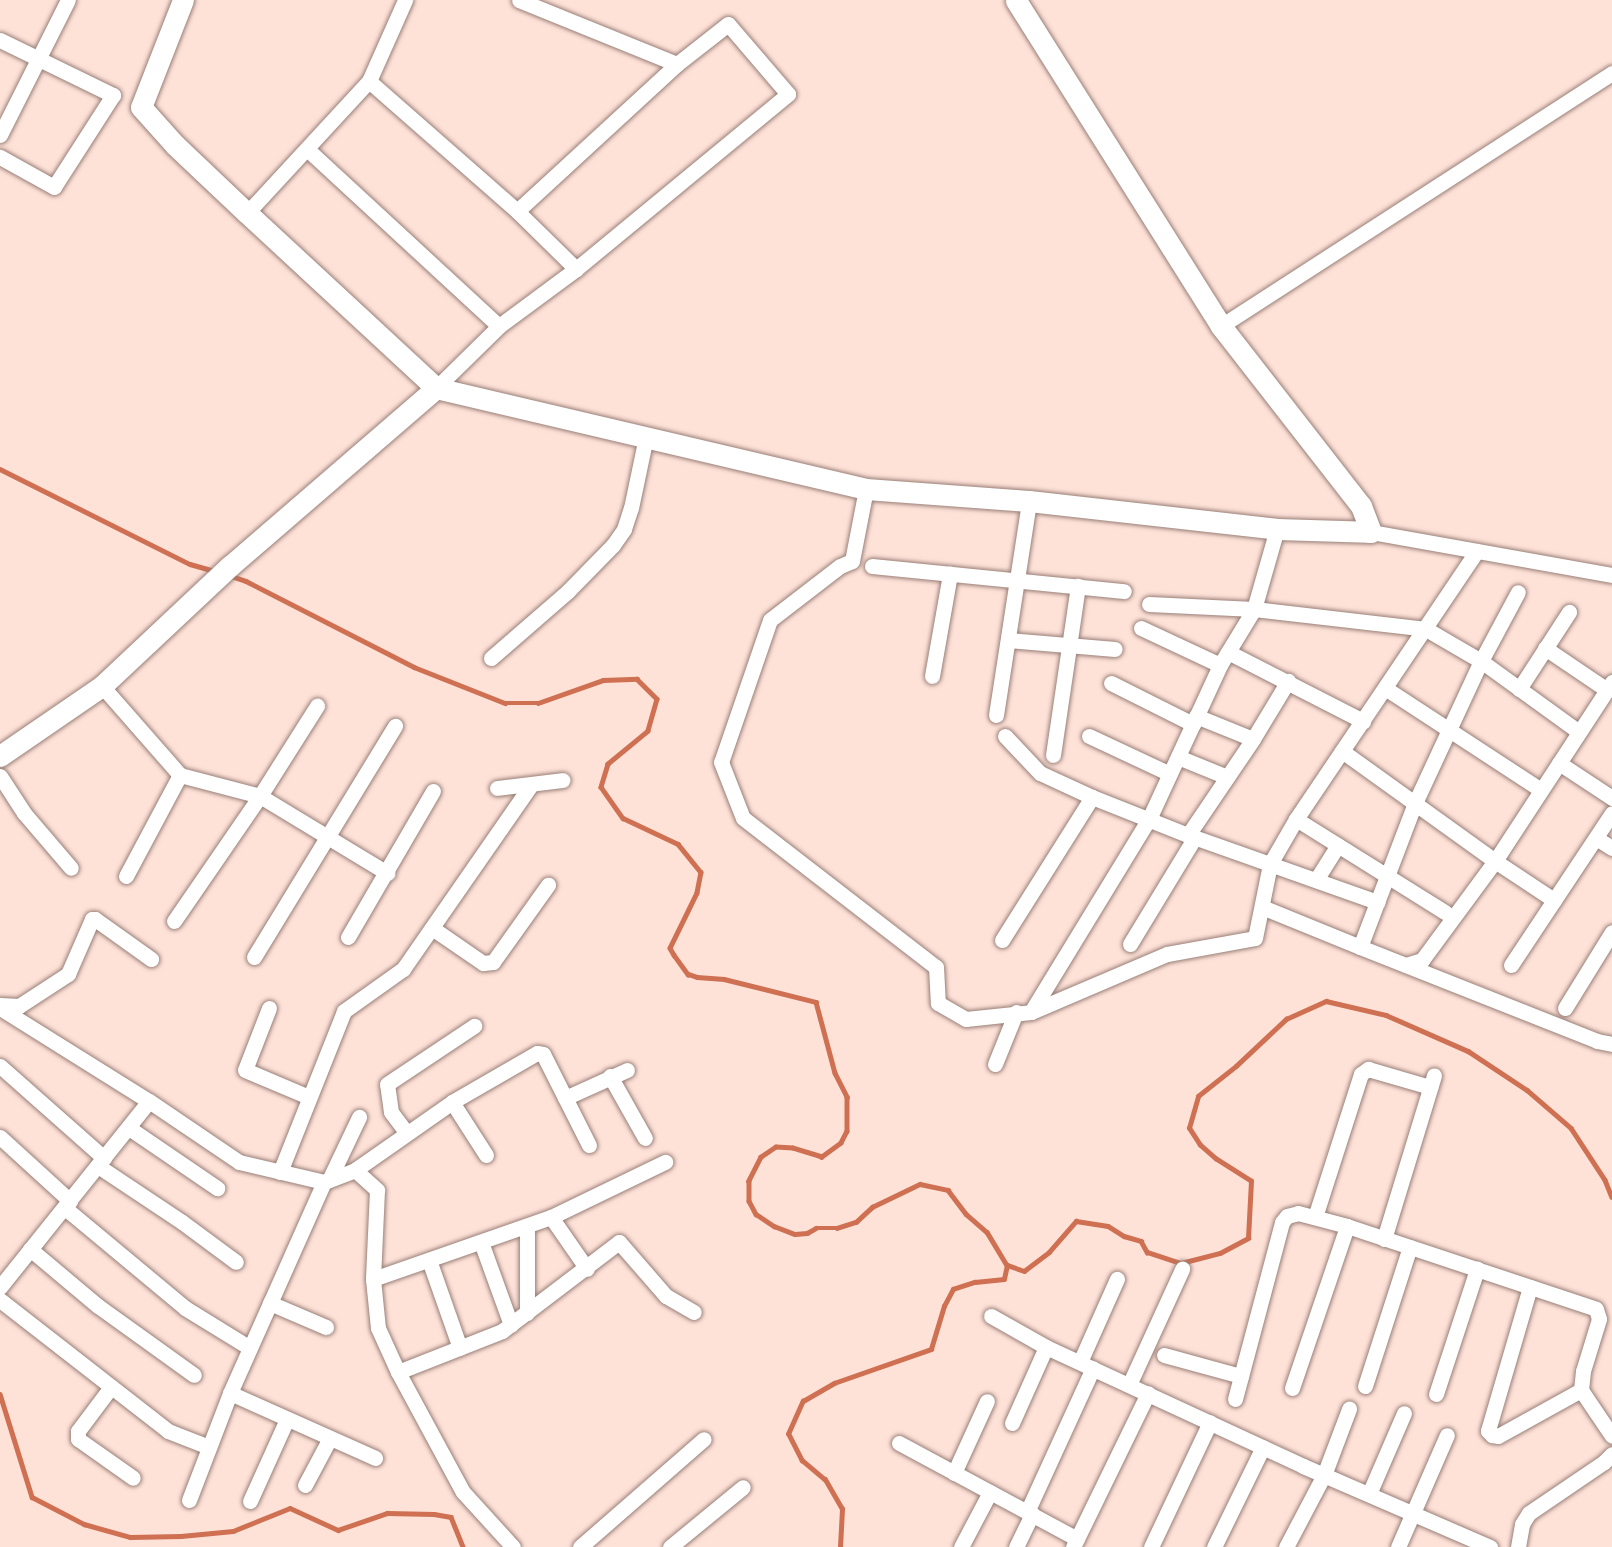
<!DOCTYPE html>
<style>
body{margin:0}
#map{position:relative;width:1612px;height:1547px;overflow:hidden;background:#fee2d8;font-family:Inter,sans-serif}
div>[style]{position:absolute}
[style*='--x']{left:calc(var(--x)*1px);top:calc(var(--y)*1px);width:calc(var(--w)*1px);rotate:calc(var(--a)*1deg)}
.stream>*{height:4.5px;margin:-2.25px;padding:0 2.25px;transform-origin:2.25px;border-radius:2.25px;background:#ce7051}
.roads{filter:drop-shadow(0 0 2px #987f77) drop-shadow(0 0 2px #987f77)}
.street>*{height:15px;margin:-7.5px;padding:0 7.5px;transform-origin:7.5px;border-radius:7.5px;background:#fff}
.secondary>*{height:21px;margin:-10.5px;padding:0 10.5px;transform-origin:10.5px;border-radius:10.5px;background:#fff}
span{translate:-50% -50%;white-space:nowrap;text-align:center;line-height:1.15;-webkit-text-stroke:5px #fee2d8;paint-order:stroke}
</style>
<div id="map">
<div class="stream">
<div style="--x:0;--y:469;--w:212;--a:26.6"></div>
<div style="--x:190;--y:564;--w:25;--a:16"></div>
<div style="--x:228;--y:575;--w:19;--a:18"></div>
<div style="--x:246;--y:581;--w:189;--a:27.1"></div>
<div style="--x:414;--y:667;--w:98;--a:21.6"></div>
<div style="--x:505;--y:703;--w:33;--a:0"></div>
<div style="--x:538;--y:703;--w:69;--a:-19.5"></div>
<div style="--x:603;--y:680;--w:34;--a:-2"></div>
<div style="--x:637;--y:679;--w:28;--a:45"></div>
<div style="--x:657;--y:699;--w:33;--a:106"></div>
<div style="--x:648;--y:731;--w:52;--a:140.5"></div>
<div style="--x:608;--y:764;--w:24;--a:107"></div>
<div style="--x:601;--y:787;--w:38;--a:55"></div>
<div style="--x:623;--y:818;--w:61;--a:25.3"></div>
<div style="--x:678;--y:844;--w:36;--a:51"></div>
<div style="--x:701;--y:872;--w:21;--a:101"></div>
<div style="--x:697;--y:893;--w:61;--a:116.1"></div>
<div style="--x:670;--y:948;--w:8;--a:60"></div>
<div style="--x:674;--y:955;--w:24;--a:54"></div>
<div style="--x:688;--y:974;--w:9;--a:18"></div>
<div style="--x:697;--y:977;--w:27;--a:4"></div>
<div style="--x:724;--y:979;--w:95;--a:14"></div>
<div style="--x:816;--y:1002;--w:73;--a:75"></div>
<div style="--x:835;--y:1073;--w:27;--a:63"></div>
<div style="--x:847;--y:1097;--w:34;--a:90"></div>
<div style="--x:847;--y:1131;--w:13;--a:117"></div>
<div style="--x:841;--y:1143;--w:24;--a:144"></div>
<div style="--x:822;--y:1157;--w:30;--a:-163"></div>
<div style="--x:793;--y:1148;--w:17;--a:-177"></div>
<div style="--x:776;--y:1147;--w:18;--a:146"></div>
<div style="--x:761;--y:1157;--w:27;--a:117"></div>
<div style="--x:749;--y:1181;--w:20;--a:90"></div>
<div style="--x:749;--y:1201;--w:15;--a:62"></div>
<div style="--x:756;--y:1214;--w:22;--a:34"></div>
<div style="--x:774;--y:1226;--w:22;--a:21"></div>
<div style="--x:795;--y:1234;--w:12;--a:-5"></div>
<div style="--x:807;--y:1233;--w:10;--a:-29"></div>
<div style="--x:816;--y:1228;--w:21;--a:0"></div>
<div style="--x:837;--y:1228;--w:20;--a:-18"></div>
<div style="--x:856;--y:1222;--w:22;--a:-43"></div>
<div style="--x:872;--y:1207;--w:53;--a:-25.6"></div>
<div style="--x:920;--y:1184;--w:29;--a:12"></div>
<div style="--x:948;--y:1190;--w:30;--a:53"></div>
<div style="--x:966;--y:1214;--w:28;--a:41"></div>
<div style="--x:987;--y:1232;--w:39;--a:59"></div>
<div style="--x:1007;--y:1265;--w:18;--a:19"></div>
<div style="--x:1024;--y:1271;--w:31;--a:-37"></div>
<div style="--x:1049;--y:1252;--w:41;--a:-48.9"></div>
<div style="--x:1076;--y:1221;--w:32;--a:9"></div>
<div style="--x:1108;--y:1226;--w:19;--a:32"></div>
<div style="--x:1124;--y:1236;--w:18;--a:16"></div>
<div style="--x:1141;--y:1241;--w:13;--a:61"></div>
<div style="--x:1147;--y:1252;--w:36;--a:18"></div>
<div style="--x:1181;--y:1263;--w:40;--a:-14.4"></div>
<div style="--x:1220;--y:1253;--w:32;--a:-28"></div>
<div style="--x:1248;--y:1238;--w:57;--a:-87"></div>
<div style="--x:1251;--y:1181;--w:41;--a:-147.8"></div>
<div style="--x:1216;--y:1159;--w:21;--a:-139"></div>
<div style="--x:1200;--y:1145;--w:20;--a:-123"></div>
<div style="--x:1189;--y:1128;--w:33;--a:-74"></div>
<div style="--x:1198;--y:1096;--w:48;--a:-38.3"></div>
<div style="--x:1236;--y:1066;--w:69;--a:-43.2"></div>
<div style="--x:1286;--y:1019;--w:44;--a:-24.2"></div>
<div style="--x:1326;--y:1001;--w:62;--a:13.1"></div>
<div style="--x:1386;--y:1015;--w:90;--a:23.7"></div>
<div style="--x:1468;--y:1051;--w:71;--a:33.5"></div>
<div style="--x:1527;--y:1090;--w:58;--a:40.8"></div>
<div style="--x:1571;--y:1128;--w:62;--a:56.8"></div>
<div style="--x:1605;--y:1180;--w:18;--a:68"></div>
<div style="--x:0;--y:1394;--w:108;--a:72.7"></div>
<div style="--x:32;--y:1497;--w:59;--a:27.4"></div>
<div style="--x:84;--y:1524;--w:48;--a:15.8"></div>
<div style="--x:130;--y:1537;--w:51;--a:-1.1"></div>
<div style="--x:181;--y:1536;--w:52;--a:-5.5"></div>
<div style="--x:233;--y:1531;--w:61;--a:-22"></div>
<div style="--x:290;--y:1508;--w:53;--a:24.6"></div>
<div style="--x:338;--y:1530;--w:52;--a:-19.1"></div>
<div style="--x:387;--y:1513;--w:47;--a:1.2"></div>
<div style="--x:434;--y:1514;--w:17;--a:10"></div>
<div style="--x:451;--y:1517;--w:32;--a:68"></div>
<div style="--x:840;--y:1547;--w:38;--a:-87"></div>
<div style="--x:842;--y:1509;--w:34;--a:-120"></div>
<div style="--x:825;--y:1480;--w:30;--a:-140"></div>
<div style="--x:802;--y:1461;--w:30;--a:-117"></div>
<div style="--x:788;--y:1434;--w:36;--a:-66"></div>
<div style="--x:803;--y:1401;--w:36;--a:-30"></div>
<div style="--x:834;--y:1383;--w:103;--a:-19.3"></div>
<div style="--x:931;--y:1349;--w:45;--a:-73.2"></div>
<div style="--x:944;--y:1306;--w:19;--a:-62"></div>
<div style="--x:953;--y:1289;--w:23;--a:-18"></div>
<div style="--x:975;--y:1282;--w:29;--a:-6"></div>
<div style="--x:1004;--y:1279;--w:14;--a:-78"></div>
</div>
<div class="roads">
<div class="street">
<div style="--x:519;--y:0;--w:170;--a:22.1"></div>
<div style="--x:0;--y:40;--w:126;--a:26"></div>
<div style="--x:113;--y:95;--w:109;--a:122.7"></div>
<div style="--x:54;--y:187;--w:62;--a:-150.9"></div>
<div style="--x:369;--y:81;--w:197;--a:41.3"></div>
<div style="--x:517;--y:211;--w:83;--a:44.5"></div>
<div style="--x:0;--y:135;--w:151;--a:-63.3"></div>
<div style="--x:307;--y:149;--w:261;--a:42.7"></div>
<div style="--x:247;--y:213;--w:180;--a:-47.3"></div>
<div style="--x:369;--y:81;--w:89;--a:-66"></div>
<div style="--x:1221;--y:326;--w:466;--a:-32.9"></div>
<div style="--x:436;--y:388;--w:88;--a:-44.5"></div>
<div style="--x:499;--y:326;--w:96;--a:-36.5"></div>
<div style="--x:576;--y:269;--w:275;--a:-39.5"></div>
<div style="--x:788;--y:94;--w:92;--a:-130.6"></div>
<div style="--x:728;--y:24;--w:65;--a:141.9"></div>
<div style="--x:677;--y:64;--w:217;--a:137.4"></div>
<div style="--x:866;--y:489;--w:73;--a:101"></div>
<div style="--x:852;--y:561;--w:13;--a:157"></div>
<div style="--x:840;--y:566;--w:88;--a:142.4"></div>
<div style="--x:770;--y:620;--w:150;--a:109"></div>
<div style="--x:721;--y:762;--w:60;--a:68.6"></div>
<div style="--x:743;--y:818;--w:244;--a:37.7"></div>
<div style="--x:936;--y:967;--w:36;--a:87"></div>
<div style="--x:938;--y:1003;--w:32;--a:30"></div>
<div style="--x:966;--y:1019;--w:65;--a:-6.1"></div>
<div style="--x:1031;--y:1012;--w:148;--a:-23.1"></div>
<div style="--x:1167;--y:954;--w:89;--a:-10.3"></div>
<div style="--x:1255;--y:938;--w:76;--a:-78.5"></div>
<div style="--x:1270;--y:864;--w:52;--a:-60"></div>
<div style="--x:1296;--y:819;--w:323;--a:-56"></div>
<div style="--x:1371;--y:532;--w:245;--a:10.1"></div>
<div style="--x:872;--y:566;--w:253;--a:5.7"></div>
<div style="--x:1149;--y:604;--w:105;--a:2.7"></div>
<div style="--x:1254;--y:609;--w:173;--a:6.6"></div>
<div style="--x:1426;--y:629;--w:64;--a:30.2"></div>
<div style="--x:1481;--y:661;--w:121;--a:35.9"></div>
<div style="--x:1141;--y:628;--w:87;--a:25.1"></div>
<div style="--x:1008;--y:640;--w:107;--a:4.8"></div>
<div style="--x:1545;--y:648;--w:75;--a:34.1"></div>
<div style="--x:1228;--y:652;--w:152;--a:27.1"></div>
<div style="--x:491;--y:658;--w:102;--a:-41"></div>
<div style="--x:568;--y:591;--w:64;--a:-45.6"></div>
<div style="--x:613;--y:545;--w:19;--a:-55"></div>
<div style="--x:624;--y:529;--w:22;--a:-72"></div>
<div style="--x:631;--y:508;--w:73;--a:-78.1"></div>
<div style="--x:932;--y:676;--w:104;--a:-80"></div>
<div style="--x:1111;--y:683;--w:92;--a:26.6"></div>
<div style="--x:102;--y:686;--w:118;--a:48.8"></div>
<div style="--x:180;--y:775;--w:83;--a:14.7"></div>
<div style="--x:260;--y:796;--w:149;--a:31.2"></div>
<div style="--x:1385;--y:688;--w:186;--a:33.2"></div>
<div style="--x:1519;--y:689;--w:92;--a:-57"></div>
<div style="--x:996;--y:715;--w:217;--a:-81.2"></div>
<div style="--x:1196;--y:716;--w:61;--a:22"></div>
<div style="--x:1005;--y:736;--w:51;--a:46.6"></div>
<div style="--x:1040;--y:773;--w:57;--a:24.8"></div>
<div style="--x:1092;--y:797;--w:103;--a:21.6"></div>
<div style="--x:1188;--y:835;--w:201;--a:19.5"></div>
<div style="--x:1089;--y:736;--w:89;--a:25.1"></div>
<div style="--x:1342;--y:751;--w:188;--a:35.7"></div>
<div style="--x:1495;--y:861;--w:71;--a:33.5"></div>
<div style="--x:1053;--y:755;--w:171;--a:-81.6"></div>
<div style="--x:1178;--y:757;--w:53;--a:22.2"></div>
<div style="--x:1559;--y:763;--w:64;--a:33.4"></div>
<div style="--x:0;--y:776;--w:44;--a:57"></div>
<div style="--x:24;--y:813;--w:72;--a:49.5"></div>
<div style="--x:497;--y:788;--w:66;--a:-6.9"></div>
<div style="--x:1296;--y:819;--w:176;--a:32"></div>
<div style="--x:1188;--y:835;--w:116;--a:-55.9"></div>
<div style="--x:1253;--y:739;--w:68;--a:-58.9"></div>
<div style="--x:1596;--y:838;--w:19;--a:32"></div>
<div style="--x:126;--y:876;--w:115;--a:-61.9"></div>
<div style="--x:1316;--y:880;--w:41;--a:-57.8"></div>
<div style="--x:1262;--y:907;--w:106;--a:22.2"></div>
<div style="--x:1360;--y:947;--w:154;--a:-69.1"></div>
<div style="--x:1415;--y:803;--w:157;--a:-65.1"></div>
<div style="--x:1481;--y:661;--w:78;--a:-61.8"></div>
<div style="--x:174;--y:921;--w:152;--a:-55.5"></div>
<div style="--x:260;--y:796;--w:107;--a:-57.7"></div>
<div style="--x:432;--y:928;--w:62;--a:34.5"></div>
<div style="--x:483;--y:963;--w:10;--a:-6"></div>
<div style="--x:493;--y:962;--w:95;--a:-54.5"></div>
<div style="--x:348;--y:937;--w:169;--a:-59.8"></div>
<div style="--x:1002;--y:940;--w:169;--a:-57.8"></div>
<div style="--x:1130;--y:944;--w:125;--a:-58.7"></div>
<div style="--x:1360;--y:947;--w:255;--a:21.6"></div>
<div style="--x:1597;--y:1041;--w:15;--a:11"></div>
<div style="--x:254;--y:957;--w:271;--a:-58.6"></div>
<div style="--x:1406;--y:965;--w:17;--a:-17"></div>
<div style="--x:1422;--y:960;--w:123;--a:-53.6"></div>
<div style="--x:1495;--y:861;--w:214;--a:-56.8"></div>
<div style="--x:1511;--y:965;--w:182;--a:-56.4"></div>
<div style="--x:0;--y:1005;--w:19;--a:3"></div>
<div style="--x:19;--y:1006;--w:59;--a:-33.1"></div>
<div style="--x:68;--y:974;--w:60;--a:-66.4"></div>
<div style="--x:92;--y:919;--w:3;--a:0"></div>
<div style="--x:95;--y:919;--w:69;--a:35.5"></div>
<div style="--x:0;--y:1008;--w:176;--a:32"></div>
<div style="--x:149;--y:1101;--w:109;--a:34.1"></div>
<div style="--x:239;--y:1162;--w:87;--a:13.2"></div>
<div style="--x:324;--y:1182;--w:33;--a:-21"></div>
<div style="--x:355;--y:1170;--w:118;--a:-35"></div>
<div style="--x:452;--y:1102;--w:98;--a:-30"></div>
<div style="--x:537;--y:1053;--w:6;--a:9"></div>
<div style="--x:543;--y:1054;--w:102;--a:63.2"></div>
<div style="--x:269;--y:1008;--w:66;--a:111.2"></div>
<div style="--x:245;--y:1070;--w:69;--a:22.9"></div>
<div style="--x:1565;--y:1008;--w:89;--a:-58.3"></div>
<div style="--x:1031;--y:1012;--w:226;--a:-58.6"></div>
<div style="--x:1149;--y:819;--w:170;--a:-65.2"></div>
<div style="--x:1220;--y:665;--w:66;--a:-58.7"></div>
<div style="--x:1254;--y:609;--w:83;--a:-74"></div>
<div style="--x:995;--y:1064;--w:56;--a:-68"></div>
<div style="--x:0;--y:1066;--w:139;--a:41.5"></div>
<div style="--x:610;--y:1076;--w:71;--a:60.6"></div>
<div style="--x:565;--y:1098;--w:68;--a:-24.3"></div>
<div style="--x:452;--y:1102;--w:63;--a:57.3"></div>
<div style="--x:129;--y:1128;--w:107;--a:34.3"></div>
<div style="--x:406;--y:1132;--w:25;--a:-127"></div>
<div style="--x:391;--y:1112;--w:28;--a:-98"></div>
<div style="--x:387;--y:1084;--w:105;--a:-33.7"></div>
<div style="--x:0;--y:1137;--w:95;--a:42.4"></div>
<div style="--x:98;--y:1166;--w:101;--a:33.7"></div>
<div style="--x:182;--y:1222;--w:67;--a:36.5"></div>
<div style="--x:355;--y:1170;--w:30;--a:42"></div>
<div style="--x:377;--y:1190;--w:89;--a:92.6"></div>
<div style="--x:373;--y:1279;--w:49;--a:84.2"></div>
<div style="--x:378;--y:1328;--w:48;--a:65.6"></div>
<div style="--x:398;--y:1372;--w:136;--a:61.6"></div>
<div style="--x:463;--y:1492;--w:74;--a:47.7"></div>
<div style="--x:280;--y:1172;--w:173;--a:-68.3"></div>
<div style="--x:344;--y:1011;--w:72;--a:-35.4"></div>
<div style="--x:403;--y:969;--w:224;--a:-55.2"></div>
<div style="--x:329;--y:1180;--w:70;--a:-64.5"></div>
<div style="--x:65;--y:1208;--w:156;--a:39.8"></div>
<div style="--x:185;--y:1308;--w:76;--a:31.6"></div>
<div style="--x:551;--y:1217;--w:63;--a:55.3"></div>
<div style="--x:1315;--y:1217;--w:150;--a:-72.2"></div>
<div style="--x:1361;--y:1074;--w:9;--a:-36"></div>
<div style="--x:1368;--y:1069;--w:65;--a:16.2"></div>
<div style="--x:1384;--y:1239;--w:171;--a:-73"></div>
<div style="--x:481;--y:1242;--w:88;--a:70.1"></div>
<div style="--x:30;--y:1249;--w:89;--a:40"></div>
<div style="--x:98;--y:1306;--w:118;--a:35.7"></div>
<div style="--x:429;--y:1260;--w:93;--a:70.6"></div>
<div style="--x:373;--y:1279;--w:188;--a:-19.2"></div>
<div style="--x:551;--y:1217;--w:127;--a:-25.8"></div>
<div style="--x:0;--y:1287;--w:238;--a:-51.3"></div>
<div style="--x:1530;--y:1287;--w:150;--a:106.3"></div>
<div style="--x:1488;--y:1431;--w:6;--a:45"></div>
<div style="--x:1492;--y:1435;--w:6;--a:9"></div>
<div style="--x:1498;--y:1436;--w:95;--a:-29"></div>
<div style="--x:0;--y:1300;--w:213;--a:37.9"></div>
<div style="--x:168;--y:1431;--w:44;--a:21.3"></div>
<div style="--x:270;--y:1303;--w:61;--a:23.2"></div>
<div style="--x:527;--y:1313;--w:87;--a:-90"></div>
<div style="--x:991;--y:1316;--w:63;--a:29.4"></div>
<div style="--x:1046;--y:1347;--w:283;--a:24.8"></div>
<div style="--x:1303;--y:1466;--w:204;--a:23.4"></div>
<div style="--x:1164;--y:1355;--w:80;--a:15.3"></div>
<div style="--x:1080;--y:1362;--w:91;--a:-66"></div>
<div style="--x:398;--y:1372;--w:112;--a:-21.5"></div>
<div style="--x:502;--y:1331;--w:147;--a:-37.3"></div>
<div style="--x:619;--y:1242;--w:72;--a:49"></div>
<div style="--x:666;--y:1296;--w:32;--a:30"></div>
<div style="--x:1129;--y:1385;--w:128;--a:-65.4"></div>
<div style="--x:1365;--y:1386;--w:146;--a:-72.1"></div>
<div style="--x:111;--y:1387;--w:55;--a:126.9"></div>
<div style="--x:78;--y:1431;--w:8;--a:90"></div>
<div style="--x:78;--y:1439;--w:67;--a:35.3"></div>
<div style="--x:1292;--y:1388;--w:171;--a:-71.2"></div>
<div style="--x:230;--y:1393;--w:159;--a:24.1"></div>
<div style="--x:1436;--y:1394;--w:132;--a:-71.8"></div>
<div style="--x:1235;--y:1399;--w:183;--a:-75.1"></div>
<div style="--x:1282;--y:1222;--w:8;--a:-50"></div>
<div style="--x:1287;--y:1216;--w:11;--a:-15"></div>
<div style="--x:1298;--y:1213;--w:51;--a:14.9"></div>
<div style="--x:1347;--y:1226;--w:262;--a:18.4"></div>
<div style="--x:1596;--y:1309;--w:10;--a:73"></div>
<div style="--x:1599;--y:1319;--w:54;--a:107.1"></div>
<div style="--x:1583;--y:1371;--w:19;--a:96"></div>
<div style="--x:1581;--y:1390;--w:55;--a:56"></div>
<div style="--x:1012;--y:1423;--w:83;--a:-65.9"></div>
<div style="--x:899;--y:1443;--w:202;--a:28.3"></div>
<div style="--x:954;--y:1473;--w:79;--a:-65.4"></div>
<div style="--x:305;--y:1485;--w:53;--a:-62"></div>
<div style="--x:1369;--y:1494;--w:88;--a:-66.6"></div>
<div style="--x:189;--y:1500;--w:115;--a:-69"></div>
<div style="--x:230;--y:1393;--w:231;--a:-66"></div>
<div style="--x:250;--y:1501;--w:90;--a:-65.7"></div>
<div style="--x:1027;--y:1512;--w:158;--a:-65.4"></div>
<div style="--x:580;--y:1547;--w:164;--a:-41.1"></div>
<div style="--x:670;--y:1547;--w:94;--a:-39.4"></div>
<div style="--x:961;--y:1547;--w:62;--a:-62.2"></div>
<div style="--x:1016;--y:1547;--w:37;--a:-64"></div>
<div style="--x:1073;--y:1547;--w:171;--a:-64"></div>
<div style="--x:1151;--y:1547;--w:138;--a:-64.7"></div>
<div style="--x:1214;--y:1547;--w:111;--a:-63.9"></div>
<div style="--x:1286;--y:1547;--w:81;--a:-62.2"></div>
<div style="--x:1324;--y:1475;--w:71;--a:-69.3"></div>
<div style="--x:1398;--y:1547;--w:122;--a:-66.4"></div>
<div style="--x:1518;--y:1547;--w:23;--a:-80"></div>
<div style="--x:1522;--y:1524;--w:13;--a:-58"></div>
<div style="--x:1529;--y:1513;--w:91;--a:-34.2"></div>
<div style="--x:1604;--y:1462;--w:11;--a:-45"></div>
</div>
<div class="secondary">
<div style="--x:183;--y:0;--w:115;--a:111.4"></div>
<div style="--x:141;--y:107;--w:51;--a:48.2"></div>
<div style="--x:175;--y:145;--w:99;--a:43.4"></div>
<div style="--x:247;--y:213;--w:258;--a:42.8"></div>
<div style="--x:436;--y:388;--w:442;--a:13.2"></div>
<div style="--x:866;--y:489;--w:163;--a:4.2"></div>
<div style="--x:1029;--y:501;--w:250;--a:6.4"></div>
<div style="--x:1277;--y:529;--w:94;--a:1.8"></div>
<div style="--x:1371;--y:532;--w:28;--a:-111"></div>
<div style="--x:1361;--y:506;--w:228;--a:-127.9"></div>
<div style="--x:1221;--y:326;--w:385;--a:-122.2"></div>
<div style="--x:0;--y:756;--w:124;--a:-34.5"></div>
<div style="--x:102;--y:686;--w:175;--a:-43.2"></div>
<div style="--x:230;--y:566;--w:272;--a:-40.8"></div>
</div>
</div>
</div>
